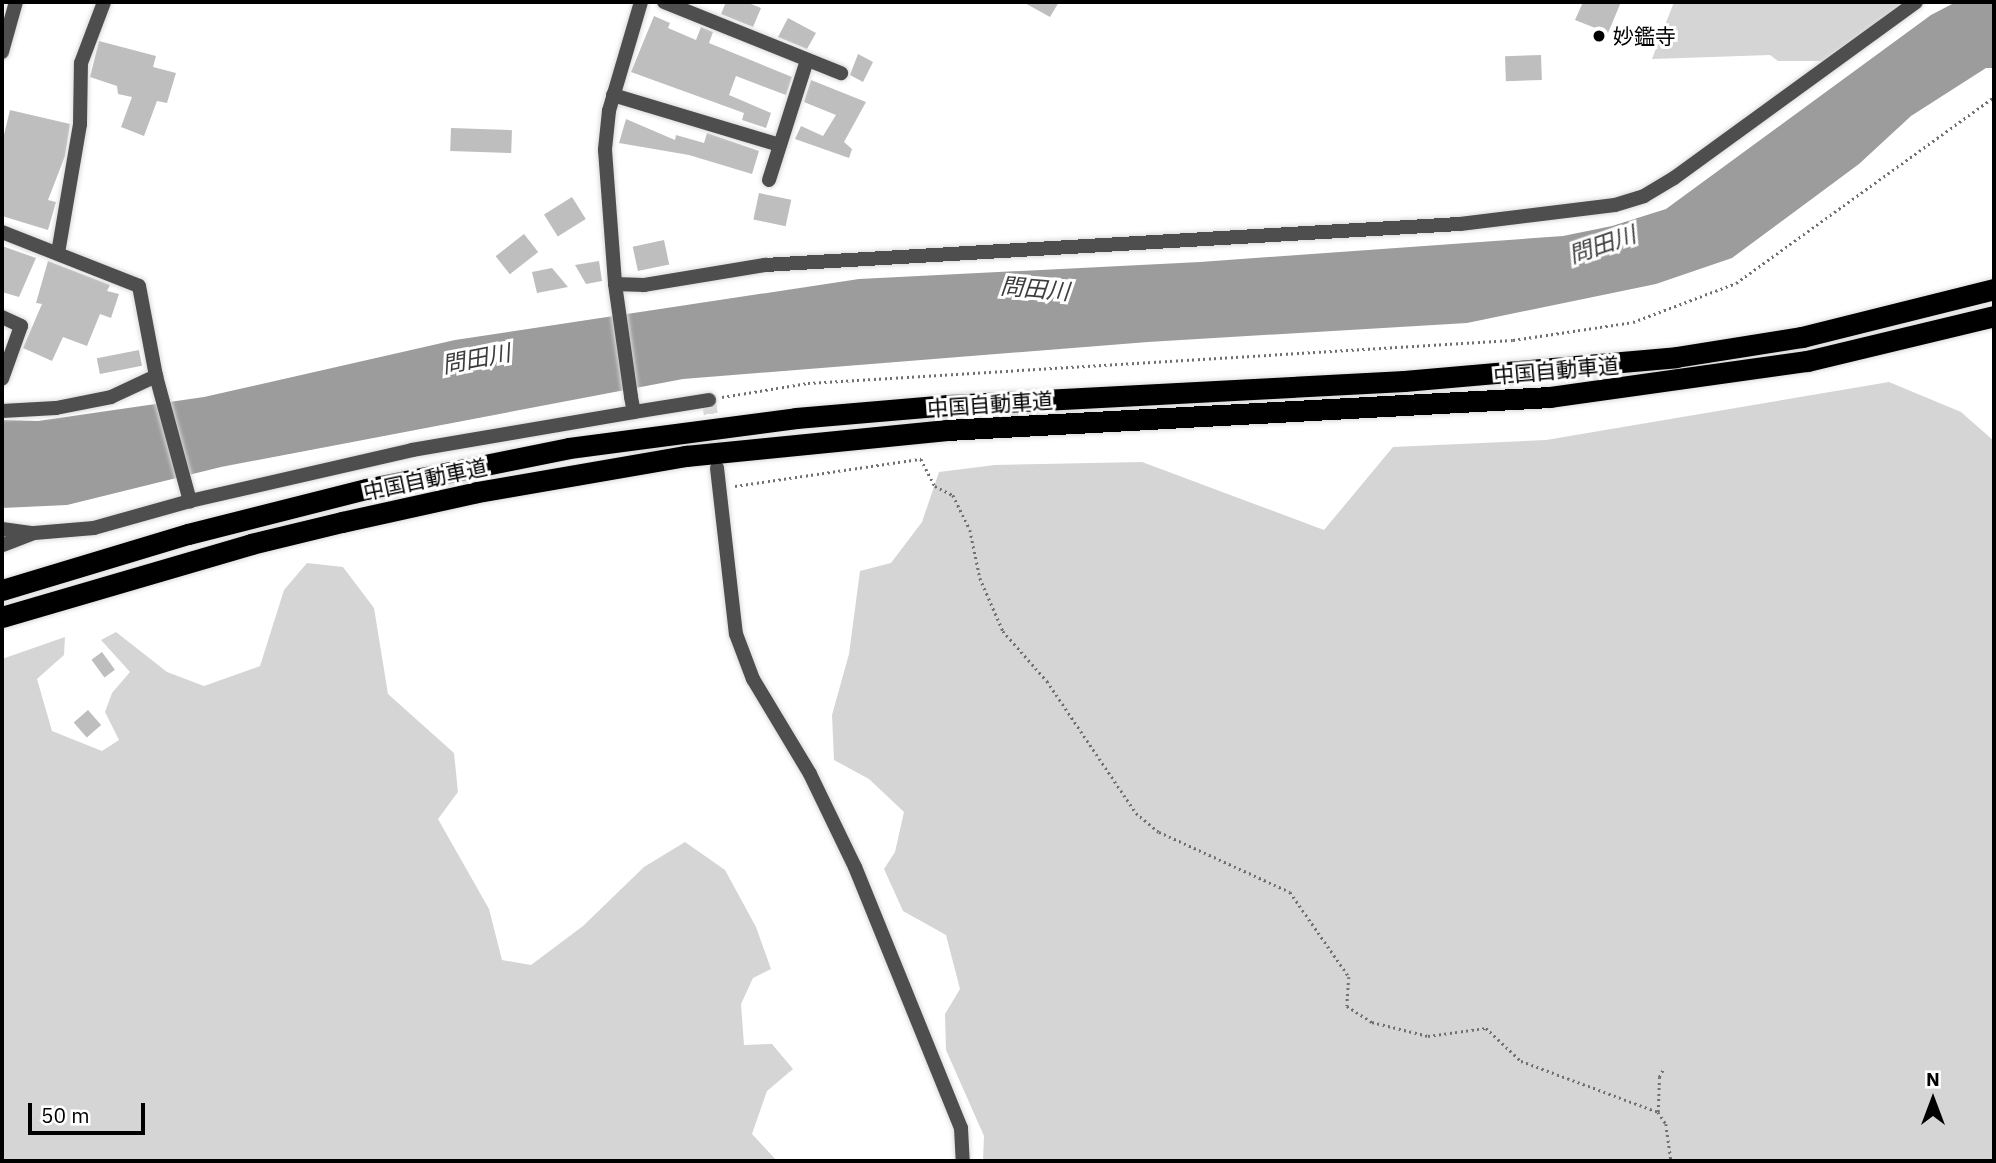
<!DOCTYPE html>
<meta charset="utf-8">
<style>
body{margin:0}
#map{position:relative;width:1996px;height:1163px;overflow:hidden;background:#fff;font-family:"IBM Plex Sans","Noto Sans JP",sans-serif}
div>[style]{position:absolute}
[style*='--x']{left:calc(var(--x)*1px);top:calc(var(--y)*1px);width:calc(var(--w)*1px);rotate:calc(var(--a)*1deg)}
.green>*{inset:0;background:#d5d5d5}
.water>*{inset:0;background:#9c9c9c}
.building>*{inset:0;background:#bebebe;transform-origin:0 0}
.street-tunnel>*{height:14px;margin-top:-7px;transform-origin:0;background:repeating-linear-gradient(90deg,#d9d9d9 0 14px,transparent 0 21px)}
.path>*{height:2.5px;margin-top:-1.25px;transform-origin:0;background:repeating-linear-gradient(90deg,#707070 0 2px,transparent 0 5.5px)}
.roads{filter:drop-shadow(0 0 2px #dbdbdb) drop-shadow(0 0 2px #dbdbdb)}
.street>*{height:14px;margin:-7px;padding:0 7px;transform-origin:7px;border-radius:7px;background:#4e4e4e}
.highway>*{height:21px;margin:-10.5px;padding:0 10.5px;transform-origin:10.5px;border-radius:10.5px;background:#000}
.dots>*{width:19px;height:19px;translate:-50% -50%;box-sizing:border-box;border:4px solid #fff;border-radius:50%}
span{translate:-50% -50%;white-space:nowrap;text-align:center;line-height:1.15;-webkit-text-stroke:6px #fff;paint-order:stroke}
.poi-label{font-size:21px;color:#000}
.left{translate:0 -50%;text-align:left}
.street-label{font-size:21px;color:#000}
.water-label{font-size:23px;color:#3d3d3d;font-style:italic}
.frame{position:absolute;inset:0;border:4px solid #000;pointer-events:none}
.north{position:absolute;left:1898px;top:1065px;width:70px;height:70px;-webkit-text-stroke:5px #fff;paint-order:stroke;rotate:0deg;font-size:19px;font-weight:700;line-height:28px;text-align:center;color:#000}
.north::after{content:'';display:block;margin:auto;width:24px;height:32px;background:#000;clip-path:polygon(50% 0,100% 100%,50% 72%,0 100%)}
.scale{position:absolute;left:28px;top:1103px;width:117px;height:32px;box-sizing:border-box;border:4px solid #000;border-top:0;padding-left:9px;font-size:21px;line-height:24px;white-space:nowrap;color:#000;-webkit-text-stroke:5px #fff;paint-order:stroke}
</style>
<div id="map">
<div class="green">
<div style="clip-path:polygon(1674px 2px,1906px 2px,1824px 61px,1778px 61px,1770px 55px,1652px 59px)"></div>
<div style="clip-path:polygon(1889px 382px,1961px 412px,1994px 441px,1994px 1161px,983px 1161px,984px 1136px,946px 1050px,945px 1014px,960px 989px,946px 935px,903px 911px,884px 869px,895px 852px,904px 812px,869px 779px,834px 760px,832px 715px,849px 654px,860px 571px,891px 563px,922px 522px,939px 472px,995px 465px,1142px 462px,1324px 530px,1393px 447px,1546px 440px)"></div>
<div style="clip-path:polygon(307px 563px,343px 567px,374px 608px,388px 694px,454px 753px,458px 792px,438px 819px,489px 909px,502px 960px,531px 965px,583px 926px,644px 867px,685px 842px,725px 870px,756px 927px,771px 969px,753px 978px,741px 1004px,744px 1045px,772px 1044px,793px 1069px,767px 1091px,752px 1134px,777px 1161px,2px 1161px,2px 659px,65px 637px,64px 655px,37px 679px,52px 731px,102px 751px,119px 740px,105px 712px,112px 693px,130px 672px,101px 640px,116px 632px,167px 672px,204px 686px,260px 666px,284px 590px)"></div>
</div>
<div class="water">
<div style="clip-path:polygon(1956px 2px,1994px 2px,1994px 68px,1986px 68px,1911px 116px,1859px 164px,1732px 258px,1656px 284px,1467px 323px,1148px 342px,683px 379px,221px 467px,67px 505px,2px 508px,2px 420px,38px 421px,204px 397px,455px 340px,859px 279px,1200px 262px,1563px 236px,1612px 226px,1666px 209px,1931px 15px)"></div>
</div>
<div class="building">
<div style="clip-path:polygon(726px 2px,746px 2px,761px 8px,753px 27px,721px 14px)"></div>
<div style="clip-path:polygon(1023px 2px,1059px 2px,1050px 17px)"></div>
<div style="clip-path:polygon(1583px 2px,1621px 2px,1608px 33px,1575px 20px)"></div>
<div style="clip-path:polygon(654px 16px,670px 23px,668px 28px,696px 40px,701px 27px,713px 32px,709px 43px,792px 77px,786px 95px,736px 76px,729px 95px,771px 113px,766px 128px,742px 120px,744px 113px,631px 72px)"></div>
<div style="clip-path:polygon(788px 18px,816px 33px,807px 49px,778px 37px)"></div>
<div style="clip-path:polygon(99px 41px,156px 56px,153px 67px,176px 73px,167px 103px,157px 101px,144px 136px,121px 127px,132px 97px,118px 94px,117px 86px,90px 77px)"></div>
<div style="clip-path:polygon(858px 54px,873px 62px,863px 82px,850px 75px)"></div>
<div style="left:1541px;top:55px;width:25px;height:36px;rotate:88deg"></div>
<div style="clip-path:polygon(811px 80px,866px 102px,844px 142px,852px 149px,849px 158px,795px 139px,801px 126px,823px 136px,836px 115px,804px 102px)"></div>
<div style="clip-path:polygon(10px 110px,70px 124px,65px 156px,48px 200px,56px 202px,48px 230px,2px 216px,2px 143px)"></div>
<div style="clip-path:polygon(626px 119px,675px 140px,676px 135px,704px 143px,707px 133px,759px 151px,752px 174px,689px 155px,619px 143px)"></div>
<div style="left:451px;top:128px;width:61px;height:23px;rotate:2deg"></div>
<div style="left:759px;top:193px;width:33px;height:27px;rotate:12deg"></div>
<div style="left:572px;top:197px;width:26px;height:33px;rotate:58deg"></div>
<div style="left:524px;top:234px;width:23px;height:36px;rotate:52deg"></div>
<div style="left:664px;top:240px;width:25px;height:32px;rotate:78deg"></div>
<div style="clip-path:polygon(2px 246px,36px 258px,19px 297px,2px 292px)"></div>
<div style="clip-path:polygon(48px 261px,110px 285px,107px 291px,119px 294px,111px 318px,100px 314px,87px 346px,63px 337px,52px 361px,23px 348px,42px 304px,36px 303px)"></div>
<div style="clip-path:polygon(599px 261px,602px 281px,586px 284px,575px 265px)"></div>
<div style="clip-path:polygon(552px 268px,568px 287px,537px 293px,532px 272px)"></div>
<div style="left:139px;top:350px;width:16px;height:43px;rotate:79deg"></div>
<div style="left:102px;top:652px;width:22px;height:13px;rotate:54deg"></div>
<div style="left:88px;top:710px;width:20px;height:19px;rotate:49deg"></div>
</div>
<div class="street-tunnel">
<div style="--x:709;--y:400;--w:59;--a:83.2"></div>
</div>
<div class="path">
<div style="--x:722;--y:397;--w:87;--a:-9.2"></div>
<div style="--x:808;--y:383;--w:706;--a:-3.49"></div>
<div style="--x:1513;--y:340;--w:121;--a:-8.5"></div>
<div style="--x:1633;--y:322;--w:110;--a:-20.7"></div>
<div style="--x:1736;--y:283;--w:318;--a:-35.8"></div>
<div style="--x:735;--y:486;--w:188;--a:-8.3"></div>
<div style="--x:921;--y:459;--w:30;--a:63"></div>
<div style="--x:935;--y:486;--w:20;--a:27"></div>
<div style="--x:953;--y:495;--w:39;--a:64"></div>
<div style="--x:970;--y:530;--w:49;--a:78.2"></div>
<div style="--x:980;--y:578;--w:58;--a:66.5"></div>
<div style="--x:1003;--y:631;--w:67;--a:48.7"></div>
<div style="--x:1047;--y:681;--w:159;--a:56"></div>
<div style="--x:1136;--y:813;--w:30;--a:40"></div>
<div style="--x:1159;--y:832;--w:144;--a:24.6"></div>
<div style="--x:1290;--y:892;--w:103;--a:55.2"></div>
<div style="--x:1349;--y:977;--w:29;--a:94"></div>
<div style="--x:1347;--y:1006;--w:30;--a:33"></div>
<div style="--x:1372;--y:1022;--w:58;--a:14"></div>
<div style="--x:1428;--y:1036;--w:59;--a:-7.9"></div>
<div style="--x:1486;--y:1028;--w:48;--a:43.3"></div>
<div style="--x:1521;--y:1061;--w:146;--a:20.4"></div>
<div style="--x:1658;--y:1112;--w:14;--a:56"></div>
<div style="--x:1666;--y:1124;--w:37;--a:82"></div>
<div style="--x:1658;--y:1112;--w:35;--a:-88"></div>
<div style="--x:1659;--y:1077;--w:10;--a:-61"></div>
</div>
<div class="roads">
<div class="street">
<div style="--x:641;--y:2;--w:114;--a:106.4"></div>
<div style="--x:609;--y:111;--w:39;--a:96"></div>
<div style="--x:605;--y:150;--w:134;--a:85.7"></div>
<div style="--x:615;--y:284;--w:114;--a:81.9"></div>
<div style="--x:631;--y:397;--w:15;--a:79"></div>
<div style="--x:634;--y:412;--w:76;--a:-9.1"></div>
<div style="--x:664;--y:2;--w:191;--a:21.9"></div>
<div style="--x:2;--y:52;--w:52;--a:-74.4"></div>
<div style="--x:613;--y:95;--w:174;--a:16.7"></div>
<div style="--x:769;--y:180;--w:126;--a:-72.4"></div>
<div style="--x:2;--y:232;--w:147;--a:21.5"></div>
<div style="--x:139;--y:286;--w:92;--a:79.3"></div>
<div style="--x:156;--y:376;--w:130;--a:74.8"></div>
<div style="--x:190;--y:501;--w:100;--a:164.3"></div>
<div style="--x:94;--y:528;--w:60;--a:175.2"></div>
<div style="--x:34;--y:533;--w:34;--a:159"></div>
<div style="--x:58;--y:253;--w:131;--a:-80.3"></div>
<div style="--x:80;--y:124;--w:61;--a:-89.1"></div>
<div style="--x:81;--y:63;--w:65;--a:-69.3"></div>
<div style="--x:615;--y:284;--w:29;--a:2"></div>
<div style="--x:644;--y:285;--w:123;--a:-9.4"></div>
<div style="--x:765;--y:265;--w:696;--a:-3.38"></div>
<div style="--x:1460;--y:224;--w:156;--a:-7"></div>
<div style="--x:1615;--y:205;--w:30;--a:-17"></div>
<div style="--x:1644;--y:196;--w:35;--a:-31"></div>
<div style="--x:1674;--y:178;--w:299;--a:-36"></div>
<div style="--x:2;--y:317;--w:21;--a:25"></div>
<div style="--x:21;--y:326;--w:56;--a:109.7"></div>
<div style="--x:2;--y:411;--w:54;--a:-3.2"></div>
<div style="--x:56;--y:408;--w:56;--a:-11.3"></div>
<div style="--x:111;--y:397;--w:50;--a:-25"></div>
<div style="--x:717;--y:468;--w:167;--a:83.5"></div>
<div style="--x:736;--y:634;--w:48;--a:69.3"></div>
<div style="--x:753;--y:679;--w:111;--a:59"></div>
<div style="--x:810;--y:774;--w:103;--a:64.2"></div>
<div style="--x:855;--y:867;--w:282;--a:67.9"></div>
<div style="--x:961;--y:1128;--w:33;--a:87"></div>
<div style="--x:190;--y:501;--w:228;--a:-12.9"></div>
<div style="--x:412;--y:450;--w:225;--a:-9.7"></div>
<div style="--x:2;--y:529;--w:29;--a:8"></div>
</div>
<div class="highway">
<div style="--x:2;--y:590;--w:194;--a:-16.8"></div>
<div style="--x:188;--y:534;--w:184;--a:-14.2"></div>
<div style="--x:366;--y:489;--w:207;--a:-11.4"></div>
<div style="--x:569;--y:448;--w:229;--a:-7.5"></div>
<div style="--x:796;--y:418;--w:153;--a:-4.9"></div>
<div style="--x:948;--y:405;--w:457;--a:-3"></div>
<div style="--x:1404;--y:381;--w:273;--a:-5"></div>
<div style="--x:1676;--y:357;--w:128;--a:-9"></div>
<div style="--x:1802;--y:337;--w:198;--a:-14"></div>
<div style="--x:2;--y:617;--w:259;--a:-16.3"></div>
<div style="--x:251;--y:544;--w:94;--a:-13.6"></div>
<div style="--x:342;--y:522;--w:138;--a:-12.5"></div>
<div style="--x:477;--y:492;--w:212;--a:-9.8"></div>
<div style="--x:686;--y:456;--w:262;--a:-5.7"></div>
<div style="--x:947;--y:430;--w:604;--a:-3.13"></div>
<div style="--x:1550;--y:397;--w:260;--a:-8"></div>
<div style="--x:1807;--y:361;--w:192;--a:-13.5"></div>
</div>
</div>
<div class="dots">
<div style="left:1599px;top:36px;background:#000"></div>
</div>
<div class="poi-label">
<span class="left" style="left:1613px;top:36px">妙鑑寺</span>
</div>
<div class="street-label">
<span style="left:1556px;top:370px;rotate:-5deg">中国自動車道</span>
<span style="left:990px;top:404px;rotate:-4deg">中国自動車道</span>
<span style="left:425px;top:479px;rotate:-12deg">中国自動車道</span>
</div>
<div class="water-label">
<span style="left:1602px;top:244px;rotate:-19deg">問田川</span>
<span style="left:1035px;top:288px;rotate:5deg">問田川</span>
<span style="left:476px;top:358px;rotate:-11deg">問田川</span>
</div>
<div class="frame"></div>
<div class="north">N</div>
<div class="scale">50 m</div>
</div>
